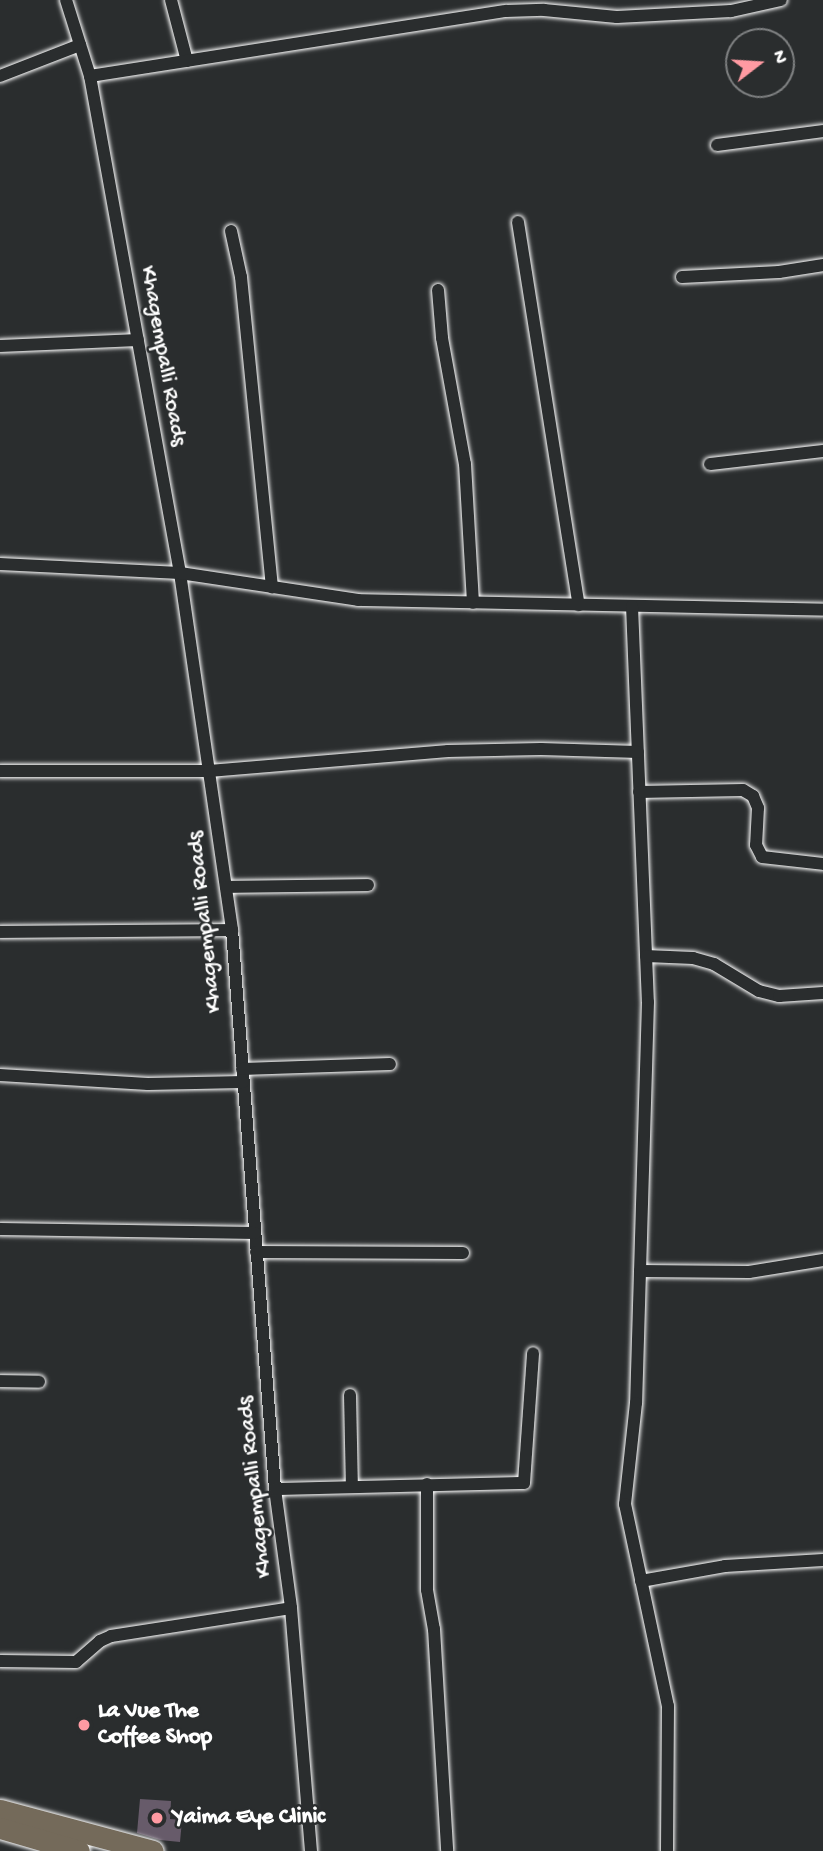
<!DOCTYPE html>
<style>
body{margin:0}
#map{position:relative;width:823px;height:1851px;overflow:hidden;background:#2a2d2e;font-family:"Gochi Hand",sans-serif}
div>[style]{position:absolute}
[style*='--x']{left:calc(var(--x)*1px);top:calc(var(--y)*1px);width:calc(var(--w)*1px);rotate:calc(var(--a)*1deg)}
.building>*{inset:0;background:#675b6a}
.roads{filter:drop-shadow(0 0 2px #fff) drop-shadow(0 0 2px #fff)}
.minor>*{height:12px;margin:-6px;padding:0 6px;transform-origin:6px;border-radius:6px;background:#2a2d2e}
.trunk>*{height:21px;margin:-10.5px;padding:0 10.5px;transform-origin:10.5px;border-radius:10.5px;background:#746a5a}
.dots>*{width:19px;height:19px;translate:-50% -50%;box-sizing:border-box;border:4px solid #2a2d2e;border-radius:50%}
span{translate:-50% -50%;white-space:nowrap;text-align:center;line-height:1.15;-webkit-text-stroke:5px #2a2d2e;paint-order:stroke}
.street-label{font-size:23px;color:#fff}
.poi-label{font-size:23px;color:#fff;font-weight:700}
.left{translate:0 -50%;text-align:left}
.north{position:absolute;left:725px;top:28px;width:70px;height:70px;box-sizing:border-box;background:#2a2d2e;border:2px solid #7f8182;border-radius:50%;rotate:73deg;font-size:19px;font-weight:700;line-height:28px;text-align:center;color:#fff}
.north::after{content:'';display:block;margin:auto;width:24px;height:32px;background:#ff9aa2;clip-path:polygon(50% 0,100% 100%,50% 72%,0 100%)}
</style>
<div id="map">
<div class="building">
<div style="clip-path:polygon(140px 1799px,171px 1801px,170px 1819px,182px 1820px,180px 1842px,160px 1840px,137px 1833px)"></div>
</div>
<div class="roads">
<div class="minor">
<div style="--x:66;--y:0;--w:80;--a:72.5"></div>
<div style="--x:90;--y:76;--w:505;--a:79.74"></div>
<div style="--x:180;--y:573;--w:361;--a:81.7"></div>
<div style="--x:232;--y:930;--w:561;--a:85.6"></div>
<div style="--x:275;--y:1489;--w:120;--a:82.3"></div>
<div style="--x:291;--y:1608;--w:244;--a:85.3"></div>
<div style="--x:171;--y:0;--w:63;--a:75.3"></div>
<div style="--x:0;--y:76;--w:86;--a:-21.2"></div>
<div style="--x:90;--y:76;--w:421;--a:-8.9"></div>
<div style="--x:506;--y:11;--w:38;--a:-2"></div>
<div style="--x:544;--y:10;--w:73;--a:5.5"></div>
<div style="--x:617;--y:17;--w:114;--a:-3"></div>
<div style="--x:731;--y:11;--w:51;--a:-12.4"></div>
<div style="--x:717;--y:145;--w:107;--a:-7.5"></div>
<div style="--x:518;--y:222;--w:388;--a:81"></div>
<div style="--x:231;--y:231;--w:47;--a:77.7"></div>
<div style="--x:241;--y:277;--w:312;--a:84.3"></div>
<div style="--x:682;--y:277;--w:97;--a:-3"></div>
<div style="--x:779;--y:272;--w:45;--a:-9"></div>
<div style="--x:438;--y:290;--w:48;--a:85.2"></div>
<div style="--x:442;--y:338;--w:128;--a:79.7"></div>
<div style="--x:465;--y:464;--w:139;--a:86.7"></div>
<div style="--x:0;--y:346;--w:138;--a:-2.5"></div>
<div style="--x:710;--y:464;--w:114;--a:-6.6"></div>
<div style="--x:0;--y:564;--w:180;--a:2.9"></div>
<div style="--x:180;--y:573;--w:180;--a:8.6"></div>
<div style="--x:358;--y:600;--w:465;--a:1.2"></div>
<div style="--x:632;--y:606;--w:396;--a:87.7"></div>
<div style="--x:648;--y:1002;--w:401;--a:91.7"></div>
<div style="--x:636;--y:1403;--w:102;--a:96.2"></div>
<div style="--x:625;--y:1504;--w:207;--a:78"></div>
<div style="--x:668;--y:1706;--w:145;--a:90.4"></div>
<div style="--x:0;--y:771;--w:209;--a:0"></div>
<div style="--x:209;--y:771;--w:240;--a:-4.8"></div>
<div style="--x:448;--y:751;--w:93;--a:-1.2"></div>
<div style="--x:541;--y:749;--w:97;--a:1.8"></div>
<div style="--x:639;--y:792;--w:104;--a:-1.1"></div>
<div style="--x:743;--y:790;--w:12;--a:31"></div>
<div style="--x:753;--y:796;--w:13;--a:67"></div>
<div style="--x:758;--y:808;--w:37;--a:93"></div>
<div style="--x:756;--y:845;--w:13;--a:63"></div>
<div style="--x:762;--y:857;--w:61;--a:6.5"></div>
<div style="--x:226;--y:887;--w:142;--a:-0.8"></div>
<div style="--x:0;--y:932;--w:232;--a:-0.5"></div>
<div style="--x:646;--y:956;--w:47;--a:2.4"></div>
<div style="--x:693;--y:958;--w:22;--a:16"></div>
<div style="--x:714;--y:964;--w:52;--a:31"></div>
<div style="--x:759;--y:991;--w:21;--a:14"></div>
<div style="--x:779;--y:996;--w:44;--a:-3.9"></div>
<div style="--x:242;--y:1069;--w:148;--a:-1.9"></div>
<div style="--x:0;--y:1075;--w:148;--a:3.5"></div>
<div style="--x:148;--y:1084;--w:95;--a:-1.2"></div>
<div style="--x:0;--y:1229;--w:255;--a:0.9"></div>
<div style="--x:256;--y:1252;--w:207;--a:0.3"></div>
<div style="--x:640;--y:1271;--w:109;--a:0.5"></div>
<div style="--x:749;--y:1272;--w:75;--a:-9.2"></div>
<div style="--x:0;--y:1381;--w:39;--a:1"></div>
<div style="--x:350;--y:1395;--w:92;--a:88.8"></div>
<div style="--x:427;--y:1484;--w:106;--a:90"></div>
<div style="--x:427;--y:1590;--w:40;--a:80"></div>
<div style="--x:434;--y:1629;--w:222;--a:86.6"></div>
<div style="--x:275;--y:1489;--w:249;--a:-1.4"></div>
<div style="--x:524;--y:1483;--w:130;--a:-86"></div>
<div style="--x:641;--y:1581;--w:85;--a:-10.1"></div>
<div style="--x:725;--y:1566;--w:98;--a:-3.5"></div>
<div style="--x:0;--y:1661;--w:76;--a:0.8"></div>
<div style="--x:76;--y:1662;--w:32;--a:-41"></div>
<div style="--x:100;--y:1641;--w:12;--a:-24"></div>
<div style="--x:111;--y:1636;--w:182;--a:-8.8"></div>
</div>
<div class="trunk">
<div style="--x:0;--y:1810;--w:158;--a:15"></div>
<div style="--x:0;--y:1828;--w:82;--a:16.2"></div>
</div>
</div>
<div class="dots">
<div style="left:84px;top:1725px;background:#ff9aa2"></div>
<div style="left:157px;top:1818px;background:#ff9aa2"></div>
</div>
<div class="street-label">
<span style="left:162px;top:356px;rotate:80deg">Khagempalli Roads</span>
<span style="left:206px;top:922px;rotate:-96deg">Khagempalli Roads</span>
<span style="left:256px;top:1487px;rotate:-96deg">Khagempalli Roads</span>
</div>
<div class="poi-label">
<span class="left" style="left:98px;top:1725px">La Vue The<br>Coffee Shop</span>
<span class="left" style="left:173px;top:1818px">Yaima Eye Clinic</span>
</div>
<div class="north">N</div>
</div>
